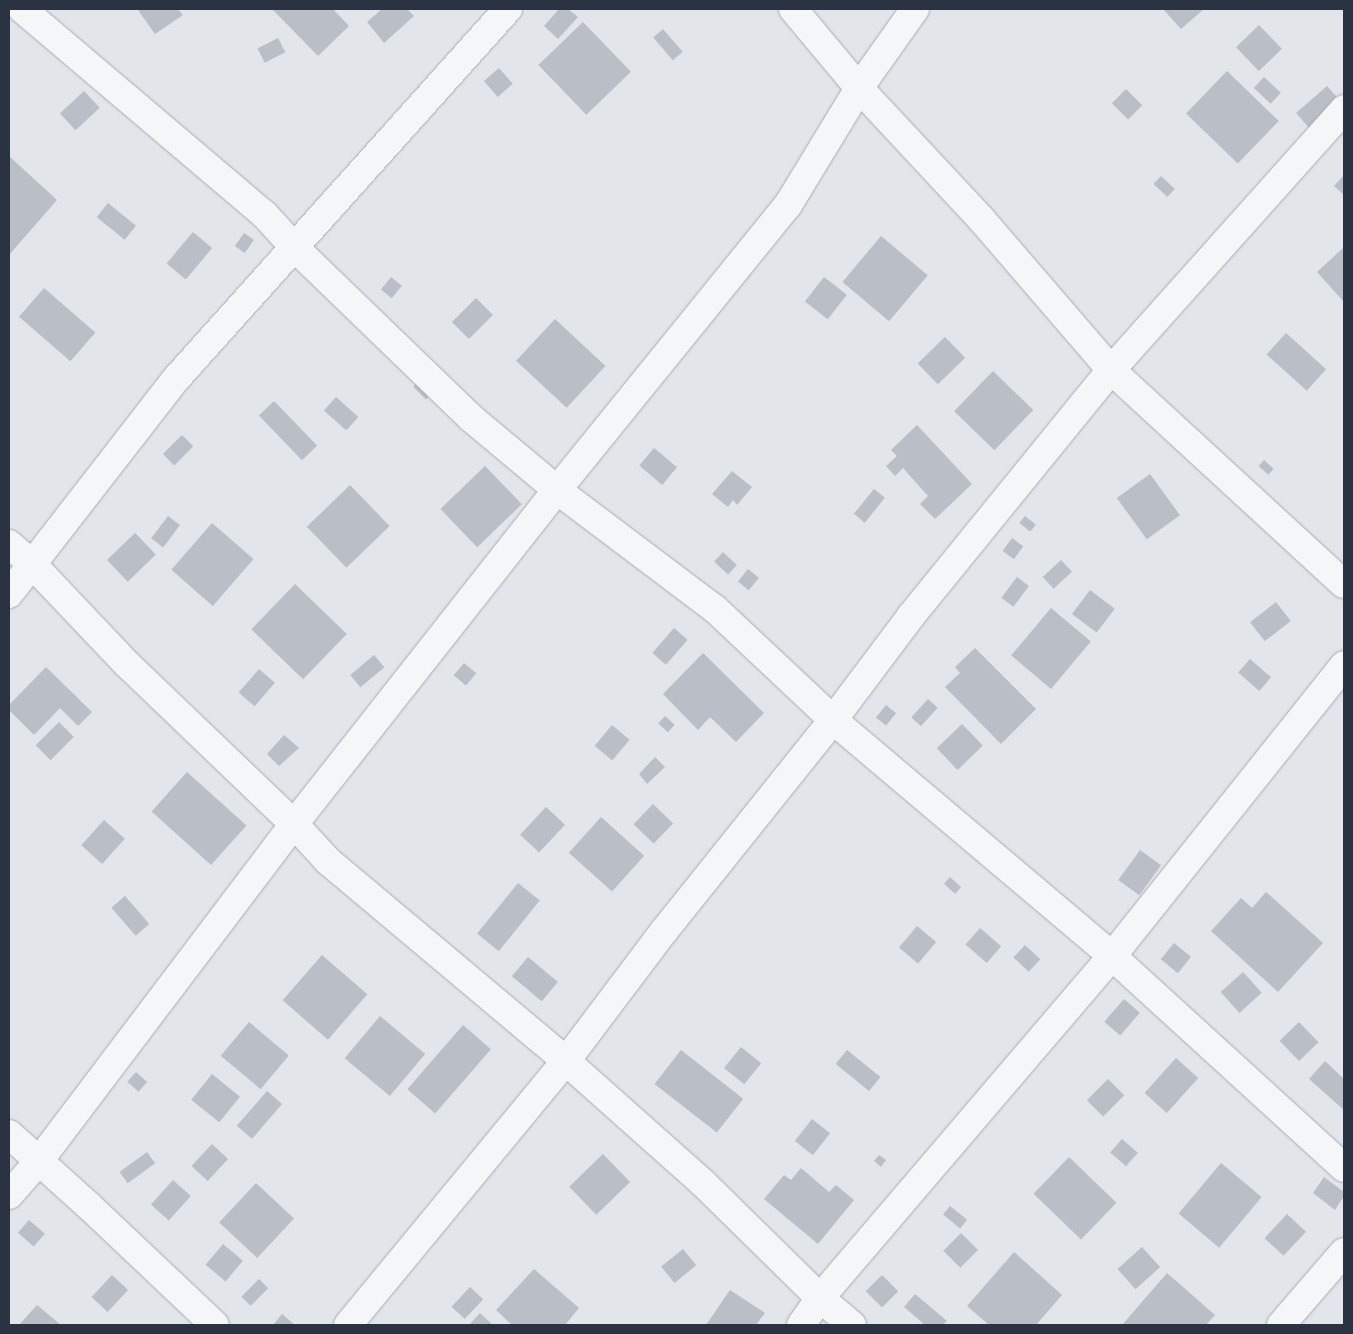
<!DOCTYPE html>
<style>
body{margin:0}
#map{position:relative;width:1353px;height:1334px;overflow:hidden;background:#e2e5ea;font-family:Inter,sans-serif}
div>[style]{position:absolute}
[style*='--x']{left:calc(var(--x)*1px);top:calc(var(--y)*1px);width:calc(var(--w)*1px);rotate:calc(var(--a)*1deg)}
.building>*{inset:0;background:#babec6;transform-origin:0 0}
.roads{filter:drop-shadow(0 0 1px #a7acb4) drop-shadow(0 0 1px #a7acb4)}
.minor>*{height:28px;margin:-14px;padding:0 14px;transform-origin:14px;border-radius:14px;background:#f5f6f8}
span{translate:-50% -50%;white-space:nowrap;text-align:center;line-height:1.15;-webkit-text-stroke:4px #f2f4f7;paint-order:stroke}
.frame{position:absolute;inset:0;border:10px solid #2b3241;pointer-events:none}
</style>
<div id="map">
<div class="building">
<div style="clip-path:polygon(140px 9px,178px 9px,183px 15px,155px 34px,138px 10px)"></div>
<div style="clip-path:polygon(272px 9px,333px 9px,349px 26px,318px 56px)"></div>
<div style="clip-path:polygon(382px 9px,407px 9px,414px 16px,384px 43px,367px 22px)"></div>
<div style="clip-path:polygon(559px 9px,568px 9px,578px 17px,558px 39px,544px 26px)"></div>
<div style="clip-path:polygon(1163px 9px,1204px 9px,1181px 29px)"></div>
<div style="left:583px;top:22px;width:69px;height:62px;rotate:46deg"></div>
<div style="left:1259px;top:25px;width:33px;height:32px;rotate:46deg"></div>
<div style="left:663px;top:29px;width:30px;height:13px;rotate:49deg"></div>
<div style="left:278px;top:38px;width:16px;height:23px;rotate:63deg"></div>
<div style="left:499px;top:68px;width:21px;height:20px;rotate:49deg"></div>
<div style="left:1227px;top:71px;width:72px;height:59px;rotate:44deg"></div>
<div style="left:1264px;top:77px;width:23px;height:15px;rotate:43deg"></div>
<div style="left:1327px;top:86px;width:21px;height:41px;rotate:49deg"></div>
<div style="left:1126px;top:89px;width:23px;height:20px;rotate:45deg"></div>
<div style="left:84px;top:91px;width:23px;height:33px;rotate:47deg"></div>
<div style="clip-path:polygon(9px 156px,57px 200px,9px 255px)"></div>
<div style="clip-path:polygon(1344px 175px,1344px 195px,1334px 186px)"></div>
<div style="left:1161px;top:176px;width:19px;height:11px;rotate:43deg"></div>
<div style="left:108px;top:203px;width:36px;height:18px;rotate:39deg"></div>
<div style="left:193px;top:232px;width:25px;height:41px;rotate:40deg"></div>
<div style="left:244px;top:233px;width:12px;height:16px;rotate:35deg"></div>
<div style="left:881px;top:236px;width:61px;height:60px;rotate:40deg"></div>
<div style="clip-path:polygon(1344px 247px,1344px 302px,1317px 272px)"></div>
<div style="left:391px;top:277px;width:14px;height:16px;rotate:39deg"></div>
<div style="left:824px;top:277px;width:29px;height:31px;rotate:38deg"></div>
<div style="left:44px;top:288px;width:68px;height:38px;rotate:41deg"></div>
<div style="left:476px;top:298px;width:24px;height:34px;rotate:45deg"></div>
<div style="left:555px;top:319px;width:69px;height:57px;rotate:43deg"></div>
<div style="left:1286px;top:333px;width:54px;height:29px;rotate:42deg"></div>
<div style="left:945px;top:337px;width:29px;height:38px;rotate:46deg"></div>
<div style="left:993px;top:371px;width:56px;height:56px;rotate:44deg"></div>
<div style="left:421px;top:379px;width:18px;height:11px;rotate:45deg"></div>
<div style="left:336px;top:397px;width:30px;height:18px;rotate:42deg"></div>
<div style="left:274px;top:401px;width:62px;height:21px;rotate:46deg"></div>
<div style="clip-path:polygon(917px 425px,972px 484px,935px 519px,920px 504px,928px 496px,903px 468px,895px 476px,886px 466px,897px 456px,891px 450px)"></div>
<div style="left:182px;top:435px;width:16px;height:27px;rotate:45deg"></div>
<div style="left:654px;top:448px;width:30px;height:23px;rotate:40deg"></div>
<div style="left:1264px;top:460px;width:13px;height:8px;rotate:42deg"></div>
<div style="left:485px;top:466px;width:53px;height:62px;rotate:46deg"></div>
<div style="clip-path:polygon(732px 471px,752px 487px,737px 505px,733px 500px,728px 507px,712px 494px)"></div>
<div style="left:1150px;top:474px;width:51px;height:41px;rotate:54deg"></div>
<div style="left:350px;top:485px;width:57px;height:60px;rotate:46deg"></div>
<div style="left:874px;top:489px;width:14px;height:32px;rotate:39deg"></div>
<div style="left:168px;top:516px;width:15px;height:28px;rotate:37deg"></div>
<div style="left:1025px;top:516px;width:14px;height:9px;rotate:39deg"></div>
<div style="left:212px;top:523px;width:55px;height:62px;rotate:41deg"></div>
<div style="left:135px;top:533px;width:30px;height:39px;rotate:46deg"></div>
<div style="left:1012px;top:538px;width:14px;height:16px;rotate:36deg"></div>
<div style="left:723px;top:552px;width:19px;height:13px;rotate:43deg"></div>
<div style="left:1061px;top:560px;width:16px;height:25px;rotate:47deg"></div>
<div style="left:748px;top:569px;width:14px;height:16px;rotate:39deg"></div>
<div style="left:1017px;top:577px;width:15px;height:26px;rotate:37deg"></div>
<div style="left:295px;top:584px;width:72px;height:63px;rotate:44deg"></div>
<div style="left:1090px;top:590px;width:31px;height:30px;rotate:37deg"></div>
<div style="left:1276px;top:602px;width:24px;height:33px;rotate:52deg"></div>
<div style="left:1051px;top:608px;width:52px;height:62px;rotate:40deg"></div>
<div style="left:674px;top:628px;width:18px;height:33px;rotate:41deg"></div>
<div style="clip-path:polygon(975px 648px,1036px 709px,1001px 744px,945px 687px,960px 673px,955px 667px)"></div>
<div style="clip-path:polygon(703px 653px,764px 713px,736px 742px,710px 717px,698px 730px,663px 694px)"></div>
<div style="left:374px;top:655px;width:16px;height:31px;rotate:50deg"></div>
<div style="left:1250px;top:659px;width:28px;height:18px;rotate:41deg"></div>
<div style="left:464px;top:663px;width:16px;height:16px;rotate:40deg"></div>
<div style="clip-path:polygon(46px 667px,92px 712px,78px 726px,60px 708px,34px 735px,9px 710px,9px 705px)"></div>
<div style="left:259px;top:669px;width:21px;height:31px;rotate:41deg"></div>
<div style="left:928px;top:699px;width:13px;height:25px;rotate:42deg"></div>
<div style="left:886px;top:705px;width:13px;height:16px;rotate:39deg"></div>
<div style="left:665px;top:716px;width:13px;height:10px;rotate:42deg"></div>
<div style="left:59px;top:722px;width:21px;height:33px;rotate:45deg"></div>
<div style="left:962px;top:724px;width:30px;height:35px;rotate:46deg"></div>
<div style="left:612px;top:725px;width:23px;height:27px;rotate:40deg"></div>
<div style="clip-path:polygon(284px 735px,299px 748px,279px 766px,267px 754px)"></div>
<div style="clip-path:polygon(655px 757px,665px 767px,647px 784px,639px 774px)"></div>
<div style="left:187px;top:772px;width:80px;height:53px;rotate:42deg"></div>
<div style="left:653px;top:804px;width:28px;height:28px;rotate:44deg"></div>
<div style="left:546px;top:807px;width:26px;height:38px;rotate:43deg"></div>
<div style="left:601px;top:817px;width:58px;height:48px;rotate:42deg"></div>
<div style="left:104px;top:820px;width:28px;height:34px;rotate:42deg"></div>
<div style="left:1140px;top:850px;width:26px;height:37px;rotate:36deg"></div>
<div style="left:950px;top:877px;width:15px;height:9px;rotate:42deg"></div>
<div style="left:518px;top:883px;width:28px;height:65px;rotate:39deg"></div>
<div style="clip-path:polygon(1266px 892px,1323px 943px,1278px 992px,1211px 931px,1241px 898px,1252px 908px)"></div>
<div style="left:125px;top:896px;width:37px;height:18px;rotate:49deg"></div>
<div style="left:917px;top:926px;width:25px;height:28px;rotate:40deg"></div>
<div style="left:980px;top:928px;width:28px;height:22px;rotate:41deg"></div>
<div style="left:1174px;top:943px;width:22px;height:21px;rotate:39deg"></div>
<div style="left:1025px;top:945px;width:21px;height:17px;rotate:43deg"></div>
<div style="left:322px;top:955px;width:60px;height:60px;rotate:41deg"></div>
<div style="left:528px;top:957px;width:39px;height:25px;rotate:40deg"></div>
<div style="left:1243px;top:972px;width:28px;height:30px;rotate:48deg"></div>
<div style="left:1124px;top:999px;width:21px;height:30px;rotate:41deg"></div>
<div style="left:380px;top:1016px;width:59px;height:55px;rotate:40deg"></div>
<div style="left:249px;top:1022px;width:52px;height:44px;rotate:40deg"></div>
<div style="left:1299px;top:1022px;width:28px;height:27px;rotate:46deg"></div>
<div style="left:463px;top:1025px;width:37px;height:85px;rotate:41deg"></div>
<div style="left:741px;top:1047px;width:26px;height:27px;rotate:39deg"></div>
<div style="left:681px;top:1050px;width:79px;height:43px;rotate:38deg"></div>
<div style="left:847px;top:1050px;width:43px;height:18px;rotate:39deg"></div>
<div style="left:1176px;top:1058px;width:30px;height:47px;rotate:42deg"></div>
<div style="clip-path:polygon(1325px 1061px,1344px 1079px,1344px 1110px,1309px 1079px)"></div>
<div style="left:136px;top:1072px;width:15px;height:13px;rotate:42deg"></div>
<div style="left:212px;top:1074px;width:36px;height:33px;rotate:39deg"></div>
<div style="left:1108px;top:1079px;width:23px;height:30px;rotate:45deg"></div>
<div style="left:267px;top:1091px;width:20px;height:46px;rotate:41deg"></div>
<div style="left:812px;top:1119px;width:23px;height:28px;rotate:38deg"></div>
<div style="left:1122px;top:1139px;width:21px;height:18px;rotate:41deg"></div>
<div style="left:212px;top:1144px;width:22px;height:30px;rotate:43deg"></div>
<div style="left:147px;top:1152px;width:14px;height:34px;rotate:54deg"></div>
<div style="left:603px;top:1154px;width:39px;height:47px;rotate:46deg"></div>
<div style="clip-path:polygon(879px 1155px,886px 1160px,881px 1167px,874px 1161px)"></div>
<div style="left:1069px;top:1157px;width:66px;height:51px;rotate:44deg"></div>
<div style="left:1221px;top:1163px;width:53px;height:66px;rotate:40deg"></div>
<div style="clip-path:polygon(801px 1168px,829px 1192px,836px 1185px,854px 1200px,818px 1244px,764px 1199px,784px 1175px,791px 1180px)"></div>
<div style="clip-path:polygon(1324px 1177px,1344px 1192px,1344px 1196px,1335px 1210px,1313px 1193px)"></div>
<div style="left:173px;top:1180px;width:24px;height:33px;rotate:42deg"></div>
<div style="left:256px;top:1183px;width:52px;height:54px;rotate:43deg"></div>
<div style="left:950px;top:1206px;width:22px;height:11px;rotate:39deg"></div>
<div style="left:1287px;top:1214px;width:26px;height:33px;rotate:43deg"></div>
<div style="left:29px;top:1220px;width:21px;height:17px;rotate:41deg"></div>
<div style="left:961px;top:1233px;width:24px;height:25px;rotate:45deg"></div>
<div style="left:223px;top:1244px;width:26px;height:27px;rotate:40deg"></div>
<div style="left:1142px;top:1247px;width:27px;height:33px;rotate:48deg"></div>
<div style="left:683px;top:1249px;width:21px;height:28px;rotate:51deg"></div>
<div style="clip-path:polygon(1014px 1252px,1062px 1295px,1036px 1325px,989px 1325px,967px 1306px)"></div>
<div style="clip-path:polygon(534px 1269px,579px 1308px,565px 1325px,512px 1325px,496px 1310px)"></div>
<div style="clip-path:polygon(1167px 1273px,1215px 1315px,1206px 1325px,1122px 1325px)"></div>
<div style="left:112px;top:1275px;width:22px;height:30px;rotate:43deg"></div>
<div style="left:882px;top:1275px;width:23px;height:23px;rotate:45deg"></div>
<div style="left:259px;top:1279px;width:13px;height:25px;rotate:45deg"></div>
<div style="left:470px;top:1287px;width:18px;height:27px;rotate:43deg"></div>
<div style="clip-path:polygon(730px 1290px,765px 1313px,756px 1325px,706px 1325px)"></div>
<div style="clip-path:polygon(915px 1294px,947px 1321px,943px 1325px,925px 1325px,904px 1307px)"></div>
<div style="clip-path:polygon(37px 1305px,61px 1325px,19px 1325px)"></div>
<div style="clip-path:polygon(480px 1313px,493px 1325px,469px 1325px)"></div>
<div style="clip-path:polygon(282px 1314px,295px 1325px,273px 1325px)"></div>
</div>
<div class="roads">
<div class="minor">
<div style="--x:22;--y:9;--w:317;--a:40.3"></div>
<div style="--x:264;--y:214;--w:45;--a:47.7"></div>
<div style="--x:294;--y:247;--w:246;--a:44"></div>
<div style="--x:471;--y:418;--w:112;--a:39.9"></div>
<div style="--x:557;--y:490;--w:198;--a:37"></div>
<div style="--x:715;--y:609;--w:162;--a:43.2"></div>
<div style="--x:833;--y:720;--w:365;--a:40.2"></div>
<div style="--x:1112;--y:956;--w:314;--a:42.4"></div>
<div style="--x:793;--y:9;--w:103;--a:50.1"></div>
<div style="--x:859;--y:88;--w:180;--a:47"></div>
<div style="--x:982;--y:220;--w:198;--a:49.3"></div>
<div style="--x:1111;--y:370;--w:316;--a:42.6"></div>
<div style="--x:9;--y:544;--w:30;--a:41"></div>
<div style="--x:32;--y:564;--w:139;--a:46.5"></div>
<div style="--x:128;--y:665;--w:230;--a:43.8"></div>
<div style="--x:294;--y:824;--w:50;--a:47.4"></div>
<div style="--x:328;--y:861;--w:311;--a:40"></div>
<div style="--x:566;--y:1061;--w:183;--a:41.7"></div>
<div style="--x:703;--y:1183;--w:164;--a:44.5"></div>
<div style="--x:820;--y:1298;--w:42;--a:40.2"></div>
<div style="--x:9;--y:594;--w:271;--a:-52.2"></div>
<div style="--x:175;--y:380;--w:499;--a:-48.1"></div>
<div style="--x:9;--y:1134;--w:108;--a:42"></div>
<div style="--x:89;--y:1206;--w:173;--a:43.4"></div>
<div style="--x:9;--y:1195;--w:45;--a:-48.6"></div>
<div style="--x:39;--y:1161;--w:423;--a:-52.9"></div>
<div style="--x:294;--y:824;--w:425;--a:-51.8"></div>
<div style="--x:557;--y:490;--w:367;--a:-51"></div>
<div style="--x:788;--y:205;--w:137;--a:-58.7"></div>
<div style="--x:859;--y:88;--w:97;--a:-54.7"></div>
<div style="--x:348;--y:1325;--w:342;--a:-50.5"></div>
<div style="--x:566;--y:1061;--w:163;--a:-53"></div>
<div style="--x:664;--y:931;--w:270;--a:-51.3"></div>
<div style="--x:833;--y:720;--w:130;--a:-53.1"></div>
<div style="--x:911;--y:616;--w:317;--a:-50.9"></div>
<div style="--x:1111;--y:370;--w:350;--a:-48.2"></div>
<div style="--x:801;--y:1325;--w:33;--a:-55"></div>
<div style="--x:820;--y:1298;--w:450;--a:-49.5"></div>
<div style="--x:1112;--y:956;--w:372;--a:-51.4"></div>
<div style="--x:1281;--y:1325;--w:96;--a:-49.2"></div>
</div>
</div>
<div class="frame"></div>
</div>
